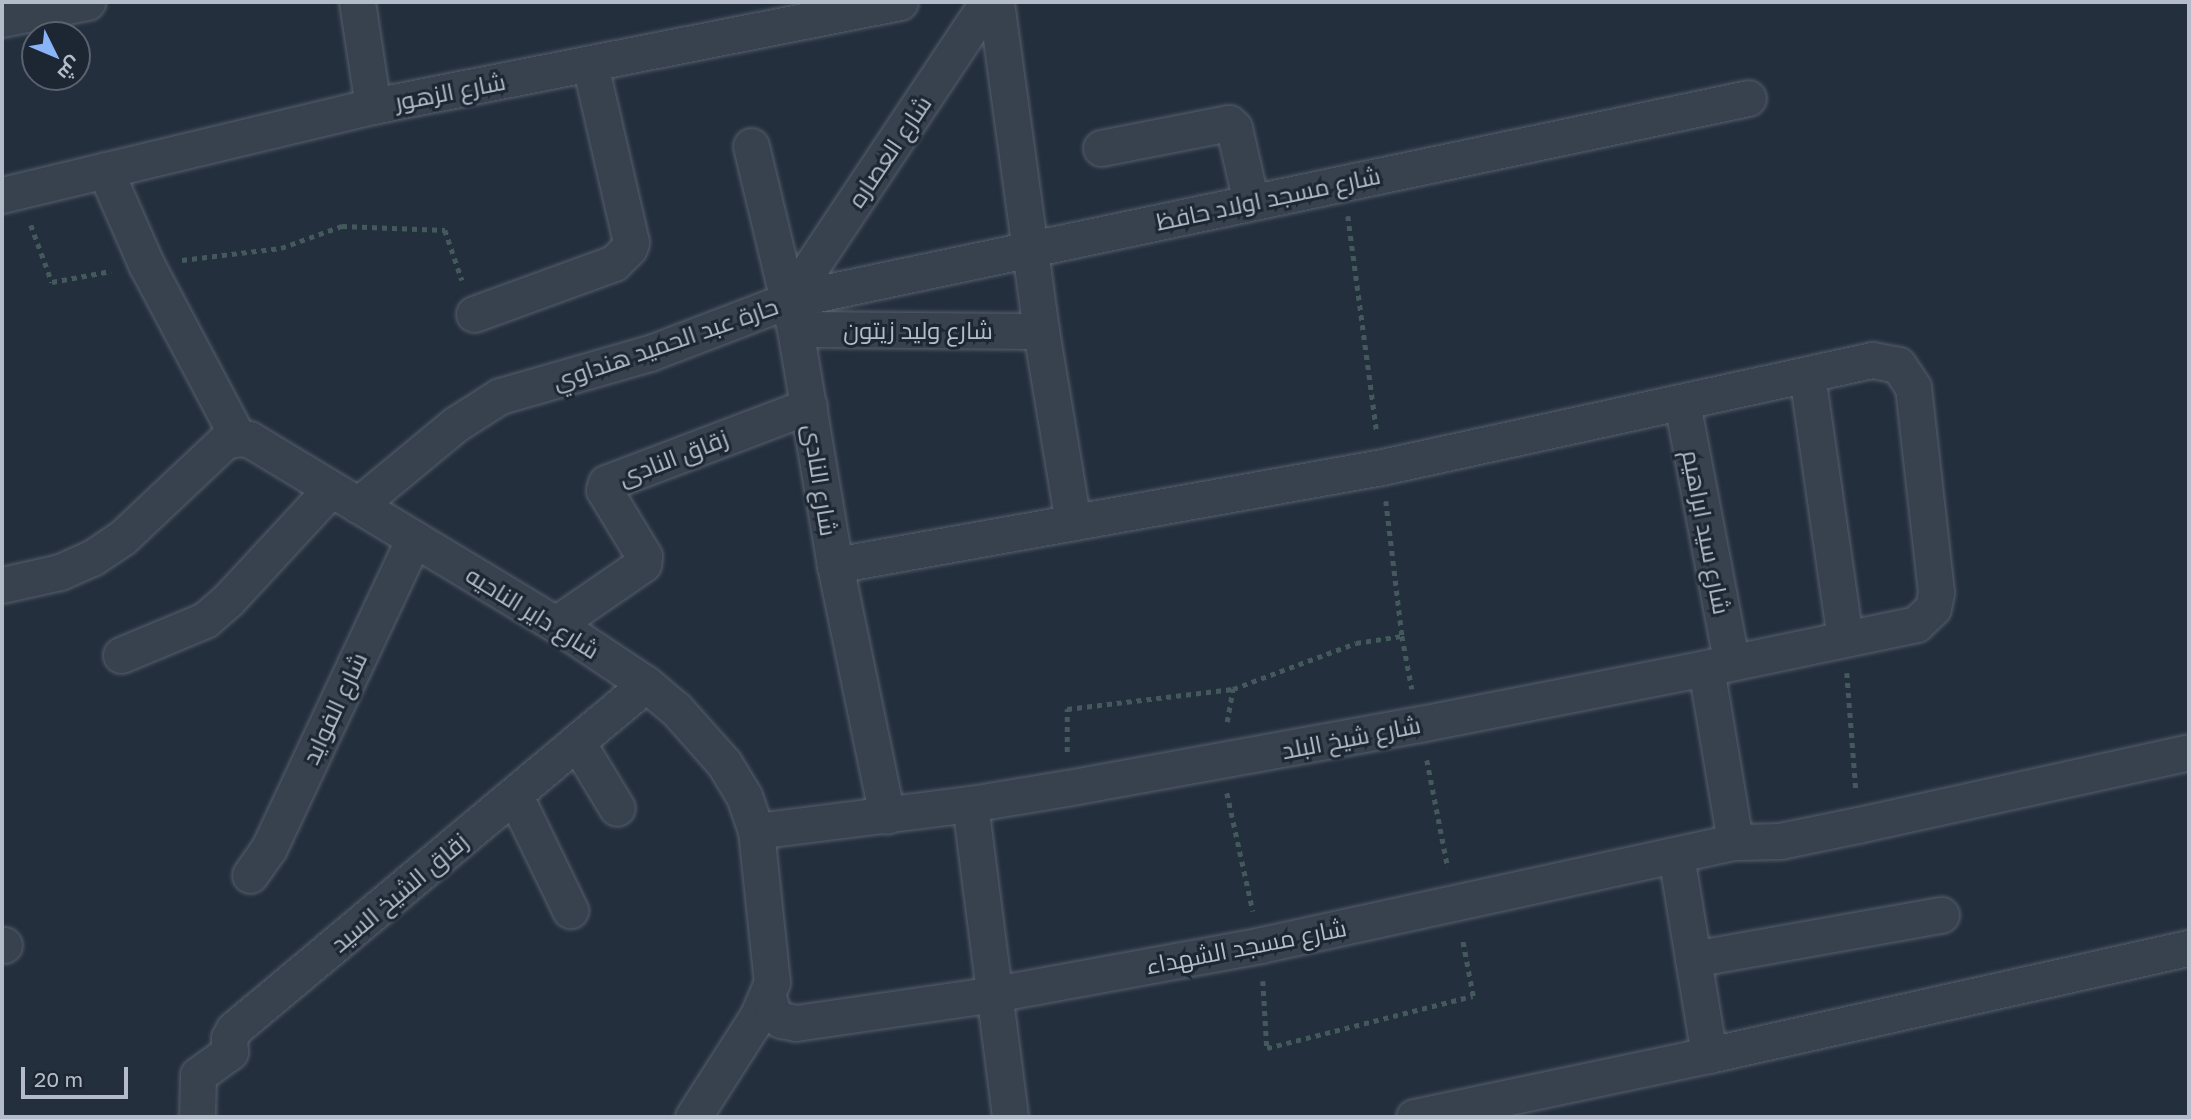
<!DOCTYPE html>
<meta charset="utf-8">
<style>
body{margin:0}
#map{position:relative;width:2191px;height:1119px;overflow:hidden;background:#242f3e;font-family:"Golos Text",Cairo,sans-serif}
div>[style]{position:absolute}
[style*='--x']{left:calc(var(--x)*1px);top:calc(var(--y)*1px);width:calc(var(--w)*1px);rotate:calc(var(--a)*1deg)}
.path>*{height:4.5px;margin-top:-2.25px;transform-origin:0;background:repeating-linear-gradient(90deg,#44595c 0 5px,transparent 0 10px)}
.roads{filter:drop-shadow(0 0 2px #565f6c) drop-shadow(0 0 2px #565f6c)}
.street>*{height:35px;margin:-17.5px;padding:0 17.5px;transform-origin:17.5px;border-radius:17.5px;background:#38414e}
span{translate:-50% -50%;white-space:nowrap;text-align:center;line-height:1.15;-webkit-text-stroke:6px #1d2633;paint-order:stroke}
.street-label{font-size:24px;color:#b4bcc9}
.frame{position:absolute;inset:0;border:4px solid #b4bcc9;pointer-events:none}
.north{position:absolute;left:21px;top:21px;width:70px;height:70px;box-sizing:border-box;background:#1d2633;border:2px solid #59626f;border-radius:50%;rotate:133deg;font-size:19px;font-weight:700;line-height:28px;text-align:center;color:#b4bcc9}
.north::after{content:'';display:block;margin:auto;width:24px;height:32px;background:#8ab4f8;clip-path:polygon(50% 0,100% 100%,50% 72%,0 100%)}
.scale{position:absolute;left:21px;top:1067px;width:107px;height:32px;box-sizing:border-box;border:4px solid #b4bcc9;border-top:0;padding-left:9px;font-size:21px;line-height:24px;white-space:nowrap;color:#b4bcc9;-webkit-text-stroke:5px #1d2633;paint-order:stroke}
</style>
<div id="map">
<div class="path">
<div style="--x:1348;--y:216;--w:219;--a:82.4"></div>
<div style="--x:31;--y:225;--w:61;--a:69.8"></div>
<div style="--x:52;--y:282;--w:60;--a:-10.6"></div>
<div style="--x:182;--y:260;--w:100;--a:-6.9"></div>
<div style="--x:281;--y:248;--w:65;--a:-19.8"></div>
<div style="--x:342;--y:226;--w:103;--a:2.2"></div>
<div style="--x:445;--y:230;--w:53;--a:71.2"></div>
<div style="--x:1386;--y:501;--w:136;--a:83.2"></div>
<div style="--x:1402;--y:636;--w:54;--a:79.3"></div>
<div style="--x:1847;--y:673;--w:117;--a:85.6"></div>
<div style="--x:1227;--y:722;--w:34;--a:-80"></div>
<div style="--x:1067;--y:752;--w:43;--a:-90"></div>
<div style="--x:1067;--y:709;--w:167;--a:-6.9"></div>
<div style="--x:1233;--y:689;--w:131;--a:-20.5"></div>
<div style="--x:1356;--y:643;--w:47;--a:-8.7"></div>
<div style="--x:1427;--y:760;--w:110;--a:79"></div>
<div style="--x:1227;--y:793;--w:121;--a:77.6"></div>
<div style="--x:1263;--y:981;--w:67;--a:86.6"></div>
<div style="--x:1267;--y:1048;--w:212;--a:-14.2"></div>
<div style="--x:1473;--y:996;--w:59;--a:-100.7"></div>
</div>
<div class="roads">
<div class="street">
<div style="--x:357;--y:2;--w:105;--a:81.3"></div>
<div style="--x:996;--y:2;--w:332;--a:82.2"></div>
<div style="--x:1041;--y:331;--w:194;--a:80.5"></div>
<div style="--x:2;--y:19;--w:87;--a:-11.3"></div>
<div style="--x:751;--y:146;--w:188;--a:76.5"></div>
<div style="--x:795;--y:329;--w:239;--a:80.4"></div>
<div style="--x:835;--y:565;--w:256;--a:78.3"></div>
<div style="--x:1101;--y:148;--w:130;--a:-11.1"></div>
<div style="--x:1229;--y:123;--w:7;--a:45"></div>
<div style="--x:1234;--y:128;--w:76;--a:77.1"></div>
<div style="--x:105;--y:170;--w:103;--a:66.4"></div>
<div style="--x:146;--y:264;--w:197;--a:62.1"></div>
<div style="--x:2;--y:195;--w:382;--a:-13.5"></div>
<div style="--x:373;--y:106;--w:537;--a:-11.16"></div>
<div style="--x:789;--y:300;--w:358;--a:-56.3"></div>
<div style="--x:474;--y:314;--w:149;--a:-20"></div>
<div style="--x:614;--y:263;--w:21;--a:-45"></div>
<div style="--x:629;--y:248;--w:6;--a:-72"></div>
<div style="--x:631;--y:242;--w:183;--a:-103"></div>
<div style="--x:795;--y:329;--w:246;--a:0.5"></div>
<div style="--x:1807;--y:375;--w:266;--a:81.8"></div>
<div style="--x:1682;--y:403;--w:263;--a:79.2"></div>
<div style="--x:358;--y:505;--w:127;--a:-39.6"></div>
<div style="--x:456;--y:424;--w:52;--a:-32.5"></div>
<div style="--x:500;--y:396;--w:156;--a:-16"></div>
<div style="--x:650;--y:353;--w:149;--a:-20.9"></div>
<div style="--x:789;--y:300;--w:980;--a:-11.89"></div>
<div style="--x:2;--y:585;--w:59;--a:-12.6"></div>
<div style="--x:60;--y:572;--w:35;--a:-24"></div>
<div style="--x:92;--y:558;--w:36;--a:-34"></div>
<div style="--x:122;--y:538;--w:141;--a:-43.3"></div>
<div style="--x:225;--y:441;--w:13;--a:-13"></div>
<div style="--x:238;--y:438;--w:11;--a:5"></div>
<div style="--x:249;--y:439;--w:358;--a:31.1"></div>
<div style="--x:556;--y:624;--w:108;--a:33.7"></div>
<div style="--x:646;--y:684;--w:39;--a:40"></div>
<div style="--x:676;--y:709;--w:72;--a:48.4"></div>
<div style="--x:724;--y:763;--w:39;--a:59"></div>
<div style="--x:744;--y:796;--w:37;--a:71"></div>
<div style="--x:756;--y:831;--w:152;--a:84"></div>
<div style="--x:772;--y:982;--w:38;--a:113"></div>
<div style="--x:757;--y:1017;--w:119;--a:122.6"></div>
<div style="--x:556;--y:624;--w:106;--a:-34.6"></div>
<div style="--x:643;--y:564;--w:8;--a:-83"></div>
<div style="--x:644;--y:556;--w:77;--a:-121.2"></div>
<div style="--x:604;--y:490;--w:7;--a:-74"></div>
<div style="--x:606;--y:483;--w:217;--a:-20.8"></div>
<div style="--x:121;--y:655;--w:91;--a:-22.6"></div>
<div style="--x:205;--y:620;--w:30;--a:-41"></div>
<div style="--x:228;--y:600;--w:150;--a:-47.2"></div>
<div style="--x:1706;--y:668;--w:176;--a:80.5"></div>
<div style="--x:577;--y:742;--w:77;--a:58.8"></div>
<div style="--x:515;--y:796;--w:127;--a:64.2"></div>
<div style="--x:970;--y:804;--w:316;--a:82.7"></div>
<div style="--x:756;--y:831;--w:216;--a:-7.2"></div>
<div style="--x:970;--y:804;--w:98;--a:-9.4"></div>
<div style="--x:1067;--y:788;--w:359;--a:-10.3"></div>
<div style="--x:1420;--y:724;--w:291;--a:-11.1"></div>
<div style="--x:1706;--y:668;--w:215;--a:-11.8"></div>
<div style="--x:1916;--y:624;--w:23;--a:-43"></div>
<div style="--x:1933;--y:608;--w:16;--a:-79"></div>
<div style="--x:1936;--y:592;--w:206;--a:-96.4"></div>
<div style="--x:1913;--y:387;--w:27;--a:-124"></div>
<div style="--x:1898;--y:365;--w:26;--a:-169"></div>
<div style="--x:1872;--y:360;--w:502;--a:167.68"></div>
<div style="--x:1382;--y:467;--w:556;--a:169.84"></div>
<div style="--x:250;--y:875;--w:33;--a:-55"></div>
<div style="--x:269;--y:848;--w:341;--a:-64.9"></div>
<div style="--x:2;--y:945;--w:2;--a:0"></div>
<div style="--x:1693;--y:959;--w:252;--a:-10.1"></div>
<div style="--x:768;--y:997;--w:17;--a:73"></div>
<div style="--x:773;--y:1013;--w:11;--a:41"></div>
<div style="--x:781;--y:1020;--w:15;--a:11"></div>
<div style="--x:796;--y:1023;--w:201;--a:-8.3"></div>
<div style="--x:995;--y:994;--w:270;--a:-10.4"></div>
<div style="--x:1261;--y:945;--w:485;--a:-12.3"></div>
<div style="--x:1735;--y:842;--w:45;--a:-1.3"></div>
<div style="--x:1780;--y:841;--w:80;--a:-11.6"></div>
<div style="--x:1858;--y:825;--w:339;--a:-12.4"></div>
<div style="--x:1709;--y:1055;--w:492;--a:-12.6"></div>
<div style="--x:197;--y:1117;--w:42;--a:-88.6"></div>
<div style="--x:198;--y:1075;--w:39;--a:-36"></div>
<div style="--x:230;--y:1052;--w:14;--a:-94"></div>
<div style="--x:229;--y:1038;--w:10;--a:-61"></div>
<div style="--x:234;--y:1029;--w:537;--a:-39.94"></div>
<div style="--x:1414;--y:1117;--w:301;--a:-11.9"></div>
<div style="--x:1709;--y:1055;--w:203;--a:-99.4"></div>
</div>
</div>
<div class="street-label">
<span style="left:450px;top:91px;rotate:-11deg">شارع الزهور</span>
<span style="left:889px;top:151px;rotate:-56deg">شارع العصاره</span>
<span style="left:1268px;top:198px;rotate:-12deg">شارع مسجد اولاد حافظ</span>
<span style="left:918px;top:330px">شارع وليد زيتون</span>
<span style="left:665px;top:343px;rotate:-19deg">حارة عبد الحميد هنداوي</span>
<span style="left:673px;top:457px;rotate:-21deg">زقاق النادى</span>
<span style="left:821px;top:480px;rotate:81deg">شارع النادى</span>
<span style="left:1707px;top:532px;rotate:79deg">شارع سيد ابراهيم</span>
<span style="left:533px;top:612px;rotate:32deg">شارع داير الناحيه</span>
<span style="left:334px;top:708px;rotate:-65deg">شارع الفوايد</span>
<span style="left:1351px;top:737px;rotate:-11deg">شارع شيخ البلد</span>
<span style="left:399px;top:892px;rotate:-40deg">زقاق الشيخ السيد</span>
<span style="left:1246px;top:946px;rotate:-11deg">شارع مسجد الشهداء</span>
</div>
<div class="frame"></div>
<div class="north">ش</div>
<div class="scale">20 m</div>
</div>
